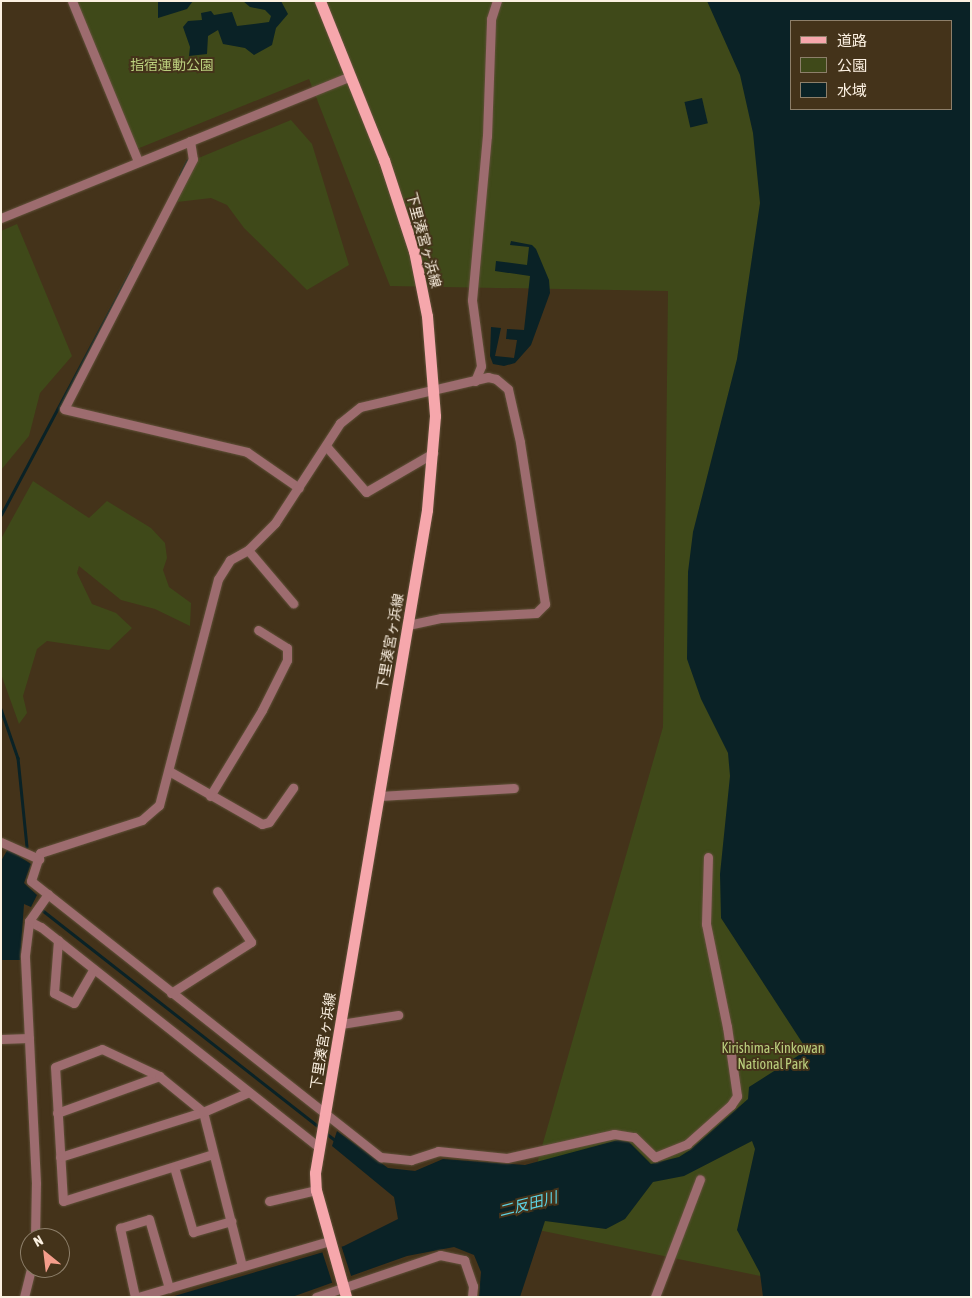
<!DOCTYPE html>
<meta charset="utf-8">
<style>
body{margin:0}
#map{position:relative;width:972px;height:1298px;overflow:hidden;background:#44331a;font-family:"Asap Condensed","Noto Sans JP",sans-serif}
div>[style]{position:absolute}
[style*='--x']{left:calc(var(--x)*1px);top:calc(var(--y)*1px);width:calc(var(--w)*1px);rotate:calc(var(--a)*1deg)}
.green>*{inset:0;background:#3f4919}
.water>*{inset:0;background:#0a2226;transform-origin:0 0}
.pier>*{inset:0;background:#44331a;transform-origin:0 0}
.stream>*{height:2.5px;margin:-1.25px;padding:0 1.25px;transform-origin:1.25px;border-radius:1.25px;background:#0a2226}
.roads{filter:drop-shadow(0 0 1px #61513a) drop-shadow(0 0 1px #61513a)}
.minor>*{height:9px;margin:-4.5px;padding:0 4.5px;transform-origin:4.5px;border-radius:4.5px;background:#9d6c6f}
.major>*{height:11px;margin:-5.5px;padding:0 5.5px;transform-origin:5.5px;border-radius:5.5px;background:#f6a7ac}
span{translate:-50% -50%;white-space:nowrap;text-align:center;line-height:1.15;-webkit-text-stroke:4px #44331a;paint-order:stroke}
.park-label{font-size:14px;color:#bace7d}
.street-label{font-size:14px;color:#fbf0e1}
.water-label{font-size:15px;color:#5dd3e4;font-style:italic}
.frame{position:absolute;inset:0;border:2px solid #fbf0e1;pointer-events:none}
.legend{position:absolute;left:790px;top:20px;width:162px;height:90px;box-sizing:border-box;background:#44331a;border:1px solid #8d7f6a;margin:0;padding:6px 9px;list-style:none;font-size:15px;color:#fbf0e1}
.legend li{display:flex;align-items:center;gap:10px;height:25px}
.legend b{width:25px;border:1px solid #8d7f6a}
.north{position:absolute;left:20px;top:1228px;width:50px;height:50px;box-sizing:border-box;background:#44331a;border:1px solid #8d7f6a;border-radius:50%;rotate:331deg;font-size:14px;font-weight:700;line-height:20px;text-align:center;color:#fbf0e1}
.north::after{content:'';display:block;margin:auto;width:18px;height:22px;background:#f49d8b;clip-path:polygon(50% 0,100% 100%,50% 72%,0 100%)}
</style>
<div id="map">
<div class="green">
<div style="clip-path:polygon(evenodd,77px 1px,971px 1px,971px 1187px,765px 1277px,519px 1226px,663px 727px,668px 291px,390px 286px,309px 79px,137px 149px,77px 1px,791px 21px,951px 21px,951px 109px,791px 109px,791px 21px)"></div>
<div style="clip-path:polygon(291px 120px,312px 144px,349px 265px,307px 290px,244px 228px,227px 205px,211px 198px,177px 202px,196px 159px)"></div>
<div style="clip-path:polygon(17px 224px,72px 356px,40px 393px,29px 436px,1px 470px,1px 231px)"></div>
<div style="clip-path:polygon(33px 481px,89px 518px,107px 501px,151px 528px,165px 543px,167px 558px,163px 570px,169px 587px,191px 603px,190px 626px,155px 609px,121px 600px,79px 566px,77px 573px,92px 604px,116px 613px,132px 628px,109px 650px,47px 641px,37px 649px,23px 696px,27px 713px,19px 724px,1px 674px,1px 539px)"></div>
</div>
<div class="water">
<div style="clip-path:polygon(158px 1px,193px 1px,187px 9px,158px 18px)"></div>
<div style="clip-path:polygon(243px 1px,281px 1px,288px 14px,276px 28px,272px 45px,254px 55px,245px 48px,223px 44px,218px 30px,208px 36px,207px 54px,189px 56px,190px 47px,183px 27px,188px 21px,202px 20px,201px 13px,211px 11px,214px 15px,232px 12px,237px 26px,269px 22px,271px 16px,265px 10px,250px 7px)"></div>
<div style="clip-path:polygon(evenodd,707px 1px,971px 1px,971px 1297px,763px 1297px,760px 1273px,737px 1230px,755px 1149px,752px 1141px,684px 1176px,653px 1182px,625px 1219px,606px 1229px,545px 1221px,520px 1297px,479px 1297px,481px 1272px,474px 1255px,454px 1247px,407px 1256px,292px 1297px,171px 1297px,344px 1246px,398px 1219px,394px 1197px,332px 1146px,337px 1131px,388px 1168px,415px 1171px,443px 1159px,525px 1165px,618px 1140px,629px 1142px,651px 1164px,679px 1157px,690px 1150px,748px 1099px,749px 1087px,807px 1050px,721px 918px,720px 874px,730px 776px,728px 753px,701px 699px,687px 659px,688px 572px,693px 532px,737px 359px,760px 203px,753px 133px,740px 75px,707px 1px,791px 21px,951px 21px,951px 109px,791px 109px,791px 21px)"></div>
<div style="left:702px;top:98px;width:26px;height:18px;rotate:77deg"></div>
<div style="clip-path:polygon(511px 241px,532px 245px,536px 249px,549px 280px,550px 293px,531px 345px,515px 363px,504px 366px,493px 364px,490px 356px,491px 327px,501px 328px,495px 356px,514px 358px,517px 340px,506px 339px,507px 329px,524px 330px,530px 276px,495px 271px,496px 261px,527px 265px,529px 247px,510px 245px)"></div>
<div style="clip-path:polygon(8px 849px,31px 864px,24px 883px,37px 895px,31px 907px,24px 904px,20px 960px,1px 960px,1px 861px)"></div>
</div>
<div class="pier">
<div style="left:341px;top:1245px;width:36px;height:20px;rotate:72deg"></div>
</div>
<div class="stream">
<div style="--x:180;--y:175;--w:16;--a:-63"></div>
<div style="--x:1;--y:515;--w:281;--a:-62"></div>
<div style="--x:1;--y:709;--w:52;--a:70.9"></div>
<div style="--x:18;--y:758;--w:89;--a:84.2"></div>
<div style="--x:41;--y:909;--w:355;--a:38.1"></div>
<div style="--x:326;--y:1133;--w:11;--a:38"></div>
</div>
<div class="roads">
<div class="minor">
<div style="--x:72;--y:1;--w:173;--a:67.6"></div>
<div style="--x:190;--y:141;--w:18;--a:81"></div>
<div style="--x:193;--y:159;--w:281;--a:117.3"></div>
<div style="--x:64;--y:409;--w:188;--a:13.2"></div>
<div style="--x:247;--y:452;--w:63;--a:34.7"></div>
<div style="--x:1;--y:218;--w:377;--a:-22.1"></div>
<div style="--x:475;--y:381;--w:16;--a:-68"></div>
<div style="--x:481;--y:366;--w:67;--a:-97.8"></div>
<div style="--x:472;--y:300;--w:165;--a:-84.8"></div>
<div style="--x:487;--y:136;--w:117;--a:-88"></div>
<div style="--x:491;--y:19;--w:19;--a:-72"></div>
<div style="--x:326;--y:446;--w:61;--a:49"></div>
<div style="--x:366;--y:492;--w:78;--a:-30.2"></div>
<div style="--x:248;--y:550;--w:70;--a:49.7"></div>
<div style="--x:408;--y:625;--w:34;--a:-12"></div>
<div style="--x:441;--y:618;--w:95;--a:-3"></div>
<div style="--x:536;--y:613;--w:13;--a:-45"></div>
<div style="--x:545;--y:604;--w:164;--a:-98.8"></div>
<div style="--x:520;--y:442;--w:54;--a:-102.8"></div>
<div style="--x:508;--y:389;--w:16;--a:-140"></div>
<div style="--x:496;--y:379;--w:8;--a:-166"></div>
<div style="--x:488;--y:377;--w:131;--a:166.8"></div>
<div style="--x:360;--y:407;--w:26;--a:141"></div>
<div style="--x:340;--y:423;--w:119;--a:123"></div>
<div style="--x:275;--y:523;--w:38;--a:135"></div>
<div style="--x:248;--y:550;--w:21;--a:151"></div>
<div style="--x:230;--y:560;--w:22;--a:122"></div>
<div style="--x:218;--y:579;--w:234;--a:104.6"></div>
<div style="--x:159;--y:805;--w:23;--a:139"></div>
<div style="--x:142;--y:820;--w:107;--a:162.1"></div>
<div style="--x:40;--y:853;--w:29;--a:108"></div>
<div style="--x:31;--y:881;--w:446;--a:38.3"></div>
<div style="--x:381;--y:1157;--w:30;--a:6"></div>
<div style="--x:411;--y:1160;--w:28;--a:-18"></div>
<div style="--x:438;--y:1151;--w:69;--a:5.8"></div>
<div style="--x:507;--y:1158;--w:110;--a:-12.6"></div>
<div style="--x:614;--y:1134;--w:20;--a:9"></div>
<div style="--x:634;--y:1137;--w:29;--a:44"></div>
<div style="--x:655;--y:1157;--w:35;--a:-22"></div>
<div style="--x:687;--y:1144;--w:59;--a:-41.6"></div>
<div style="--x:731;--y:1105;--w:11;--a:-56"></div>
<div style="--x:737;--y:1096;--w:70;--a:-98.2"></div>
<div style="--x:727;--y:1027;--w:105;--a:-101.5"></div>
<div style="--x:706;--y:924;--w:67;--a:-88.3"></div>
<div style="--x:169;--y:771;--w:107;--a:29.7"></div>
<div style="--x:262;--y:824;--w:7;--a:-16"></div>
<div style="--x:269;--y:822;--w:42;--a:-54.8"></div>
<div style="--x:210;--y:796;--w:100;--a:-58.8"></div>
<div style="--x:262;--y:710;--w:56;--a:-63.4"></div>
<div style="--x:287;--y:660;--w:12;--a:-90"></div>
<div style="--x:287;--y:648;--w:34;--a:-148"></div>
<div style="--x:380;--y:796;--w:134;--a:-3.4"></div>
<div style="--x:1;--y:842;--w:42;--a:24.1"></div>
<div style="--x:29;--y:921;--w:13;--a:27"></div>
<div style="--x:41;--y:927;--w:355;--a:38.4"></div>
<div style="--x:58;--y:940;--w:53;--a:94.3"></div>
<div style="--x:54;--y:993;--w:22;--a:27"></div>
<div style="--x:74;--y:1003;--w:39;--a:-60"></div>
<div style="--x:171;--y:993;--w:95;--a:-32.5"></div>
<div style="--x:251;--y:942;--w:61;--a:-123.7"></div>
<div style="--x:341;--y:1024;--w:58;--a:-9"></div>
<div style="--x:1;--y:1039;--w:28;--a:-2"></div>
<div style="--x:57;--y:1113;--w:109;--a:-19.9"></div>
<div style="--x:213;--y:1154;--w:157;--a:162.6"></div>
<div style="--x:63;--y:1201;--w:134;--a:-93.4"></div>
<div style="--x:55;--y:1067;--w:50;--a:-21"></div>
<div style="--x:102;--y:1049;--w:63;--a:25.3"></div>
<div style="--x:159;--y:1076;--w:57;--a:39.3"></div>
<div style="--x:203;--y:1112;--w:159;--a:75.8"></div>
<div style="--x:60;--y:1157;--w:150;--a:-17.5"></div>
<div style="--x:203;--y:1112;--w:50;--a:-23.5"></div>
<div style="--x:174;--y:1167;--w:68;--a:73.7"></div>
<div style="--x:193;--y:1232;--w:40;--a:-16"></div>
<div style="--x:269;--y:1201;--w:48;--a:-13.2"></div>
<div style="--x:35;--y:1238;--w:55;--a:-89"></div>
<div style="--x:36;--y:1183;--w:228;--a:-92.8"></div>
<div style="--x:25;--y:955;--w:34;--a:-83"></div>
<div style="--x:29;--y:921;--w:33;--a:-55"></div>
<div style="--x:24;--y:1297;--w:30;--a:-76"></div>
<div style="--x:135;--y:1297;--w:71;--a:-102.3"></div>
<div style="--x:120;--y:1228;--w:30;--a:-17"></div>
<div style="--x:149;--y:1219;--w:72;--a:73.8"></div>
<div style="--x:138;--y:1297;--w:199;--a:-16.3"></div>
<div style="--x:316;--y:1297;--w:131;--a:-18.7"></div>
<div style="--x:440;--y:1255;--w:25;--a:12"></div>
<div style="--x:464;--y:1260;--w:28;--a:71"></div>
<div style="--x:473;--y:1286;--w:11;--a:95"></div>
<div style="--x:655;--y:1297;--w:126;--a:-69.1"></div>
</div>
<div class="major">
<div style="--x:320;--y:1;--w:171;--a:68.1"></div>
<div style="--x:384;--y:160;--w:96;--a:71.8"></div>
<div style="--x:414;--y:251;--w:66;--a:78.7"></div>
<div style="--x:427;--y:316;--w:100;--a:85.4"></div>
<div style="--x:435;--y:416;--w:94;--a:94.9"></div>
<div style="--x:427;--y:510;--w:672;--a:99.59"></div>
<div style="--x:315;--y:1173;--w:17;--a:87"></div>
<div style="--x:316;--y:1190;--w:111;--a:74.3"></div>
</div>
</div>
<div class="park-label">
<span style="left:172px;top:65px">指宿運動公園</span>
<span style="left:773px;top:1056px">Kirishima-Kinkowan<br>National Park</span>
</div>
<div class="street-label">
<span style="left:424px;top:240px;rotate:75deg">下里湊宮ヶ浜線</span>
<span style="left:390px;top:642px;rotate:-80deg">下里湊宮ヶ浜線</span>
<span style="left:323px;top:1041px;rotate:-81deg">下里湊宮ヶ浜線</span>
</div>
<div class="water-label">
<span style="left:528px;top:1204px;rotate:-14deg">二反田川</span>
</div>
<div class="frame"></div>
<ul class="legend">
<li><b style="height:6px;background:#f6a7ac"></b>道路</li>
<li><b style="height:14px;background:#3f4919"></b>公園</li>
<li><b style="height:14px;background:#0a2226"></b>水域</li>
</ul>
<div class="north">N</div>
</div>
